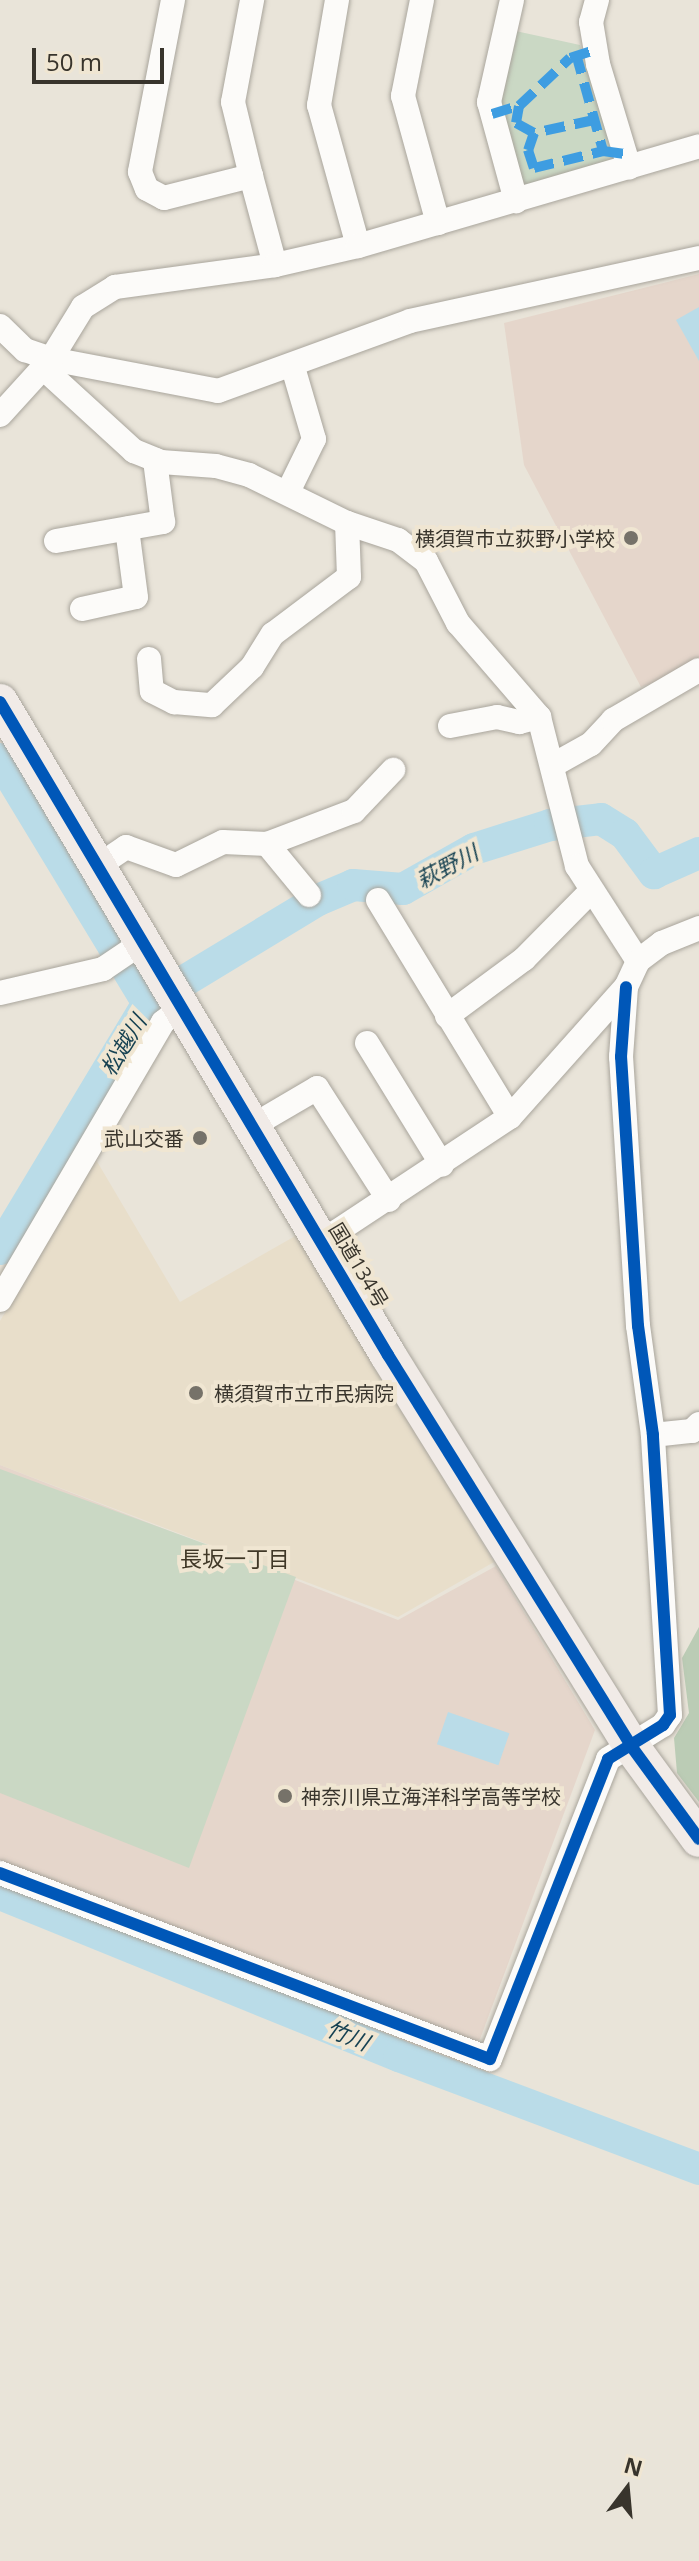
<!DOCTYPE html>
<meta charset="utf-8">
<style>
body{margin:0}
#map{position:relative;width:699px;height:2561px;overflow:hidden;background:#e9e4d9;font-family:"Open Sans","Noto Sans JP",sans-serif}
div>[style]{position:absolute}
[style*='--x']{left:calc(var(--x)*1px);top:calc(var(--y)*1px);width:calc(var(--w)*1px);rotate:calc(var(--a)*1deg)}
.built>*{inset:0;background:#e8deca}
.education>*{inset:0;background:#e5d6cb}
.green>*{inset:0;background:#cad8c4}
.forest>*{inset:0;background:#bbccb5}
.water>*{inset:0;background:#badce8;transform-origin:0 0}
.river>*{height:32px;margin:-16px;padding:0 16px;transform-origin:16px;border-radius:16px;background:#badce8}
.roads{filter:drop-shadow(0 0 2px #a9a59c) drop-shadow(0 0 2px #a9a59c)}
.minor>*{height:24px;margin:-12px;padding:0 12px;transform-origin:12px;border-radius:12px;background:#fcfbf9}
.highway>*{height:36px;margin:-18px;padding:0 18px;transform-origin:18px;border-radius:18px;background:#f1ebe7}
.quiet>*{height:10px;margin-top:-5px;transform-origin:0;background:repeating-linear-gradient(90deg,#3e9de1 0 20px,transparent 0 30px)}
.cycleway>*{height:12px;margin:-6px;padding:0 6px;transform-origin:6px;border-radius:6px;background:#0057b8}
.dots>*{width:22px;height:22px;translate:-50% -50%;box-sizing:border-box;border:4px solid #f0e6d2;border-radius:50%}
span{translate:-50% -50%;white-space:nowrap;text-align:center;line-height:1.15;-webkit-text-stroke:8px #f0e6d2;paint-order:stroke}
.poi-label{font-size:20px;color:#38342c}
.right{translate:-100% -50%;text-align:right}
.left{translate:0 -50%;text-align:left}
.street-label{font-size:20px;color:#38342c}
.water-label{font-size:22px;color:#174252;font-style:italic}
.neighbourhood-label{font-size:22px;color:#403827}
.north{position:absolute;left:587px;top:2449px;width:80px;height:80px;-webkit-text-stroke:6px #f0e6d2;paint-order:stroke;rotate:16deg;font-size:22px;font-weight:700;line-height:32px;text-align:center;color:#38342c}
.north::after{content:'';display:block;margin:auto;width:28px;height:36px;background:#38342c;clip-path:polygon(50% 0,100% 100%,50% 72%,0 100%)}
.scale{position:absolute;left:32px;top:48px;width:132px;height:36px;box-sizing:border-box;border:4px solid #38342c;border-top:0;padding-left:10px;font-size:24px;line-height:28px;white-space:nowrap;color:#38342c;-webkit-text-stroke:6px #f0e6d2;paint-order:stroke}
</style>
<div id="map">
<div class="built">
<div style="clip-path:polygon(95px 1158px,180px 1302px,297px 1235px,494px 1562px,398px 1617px,0 1465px,0 1321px)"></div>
</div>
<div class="education">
<div style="clip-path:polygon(699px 274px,699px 666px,641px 687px,524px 465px,504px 323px)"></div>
<div style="clip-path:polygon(0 1465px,398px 1620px,496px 1566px,595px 1730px,480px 2039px,472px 2043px,0 1863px)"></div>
</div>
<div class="green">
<div style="clip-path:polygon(511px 30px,580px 45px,618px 164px,523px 189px,499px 100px)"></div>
<div style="clip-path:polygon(0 1469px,296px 1577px,189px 1868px,0 1793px)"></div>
</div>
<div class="forest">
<div style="clip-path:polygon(699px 1627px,699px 1802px,677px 1773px,674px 1738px,689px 1713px,682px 1658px)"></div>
</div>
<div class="water">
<div style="clip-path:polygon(699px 307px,699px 361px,676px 320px)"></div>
<div style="left:448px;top:1712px;width:65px;height:34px;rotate:19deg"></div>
</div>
<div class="river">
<div style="--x:0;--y:759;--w:285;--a:58.8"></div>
<div style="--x:148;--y:1003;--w:287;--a:121"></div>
<div style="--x:148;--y:1003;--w:199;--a:-31.2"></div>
<div style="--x:318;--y:900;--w:38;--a:-23"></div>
<div style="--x:353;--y:885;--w:50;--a:4.6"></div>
<div style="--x:403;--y:889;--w:81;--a:-29.4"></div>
<div style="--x:474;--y:849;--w:80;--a:-17.5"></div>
<div style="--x:550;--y:825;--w:51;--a:-6.7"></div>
<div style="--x:601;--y:819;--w:28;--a:32"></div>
<div style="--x:625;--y:834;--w:49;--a:53.4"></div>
<div style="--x:654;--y:873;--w:49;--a:-24"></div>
<div style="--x:0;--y:1894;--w:431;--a:22.1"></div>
<div style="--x:399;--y:2056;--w:321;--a:20.6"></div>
</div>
<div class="roads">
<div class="minor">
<div style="--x:173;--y:0;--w:175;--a:100.9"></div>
<div style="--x:140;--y:172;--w:18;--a:68"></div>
<div style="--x:147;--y:189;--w:19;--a:28"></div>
<div style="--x:164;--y:198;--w:90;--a:-14.2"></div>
<div style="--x:251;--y:176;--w:92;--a:74.9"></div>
<div style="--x:337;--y:0;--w:107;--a:99.7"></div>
<div style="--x:319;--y:105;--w:146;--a:74.5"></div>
<div style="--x:422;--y:0;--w:98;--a:101.2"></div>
<div style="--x:403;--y:96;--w:132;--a:74.6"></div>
<div style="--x:512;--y:0;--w:105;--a:102.7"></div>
<div style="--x:489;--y:102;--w:103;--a:74.7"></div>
<div style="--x:597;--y:0;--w:23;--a:105"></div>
<div style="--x:591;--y:22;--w:43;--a:80.5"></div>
<div style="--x:598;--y:64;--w:108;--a:73.2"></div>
<div style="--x:251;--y:176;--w:76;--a:-103.7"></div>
<div style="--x:233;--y:102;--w:104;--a:-79.4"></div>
<div style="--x:0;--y:326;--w:35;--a:44"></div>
<div style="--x:25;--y:350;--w:28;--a:19"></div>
<div style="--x:51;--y:359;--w:170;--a:10.8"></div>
<div style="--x:218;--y:391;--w:204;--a:-20"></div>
<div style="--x:410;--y:321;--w:296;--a:-12.3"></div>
<div style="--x:42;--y:367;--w:125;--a:42.4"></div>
<div style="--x:134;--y:451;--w:29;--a:22"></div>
<div style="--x:161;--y:462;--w:55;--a:4.2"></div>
<div style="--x:216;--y:466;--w:34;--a:15"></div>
<div style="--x:249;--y:475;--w:109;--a:26.1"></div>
<div style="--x:347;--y:523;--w:54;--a:18.4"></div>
<div style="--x:398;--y:540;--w:35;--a:37"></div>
<div style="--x:426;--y:561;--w:70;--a:62.7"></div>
<div style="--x:458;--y:623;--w:124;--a:49.2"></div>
<div style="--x:539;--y:717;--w:154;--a:75.7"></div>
<div style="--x:577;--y:866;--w:113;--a:57.3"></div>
<div style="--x:0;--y:415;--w:76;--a:-47.7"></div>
<div style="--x:51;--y:359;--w:61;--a:-58.4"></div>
<div style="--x:83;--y:307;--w:38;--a:-32"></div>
<div style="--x:115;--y:287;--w:162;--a:-7.8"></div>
<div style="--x:275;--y:265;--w:85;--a:-12.9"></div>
<div style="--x:358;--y:246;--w:355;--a:-16.3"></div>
<div style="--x:288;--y:492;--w:59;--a:-63.9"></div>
<div style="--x:314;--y:439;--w:75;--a:-106.3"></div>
<div style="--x:56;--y:541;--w:109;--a:-10.1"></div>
<div style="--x:163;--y:522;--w:63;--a:-97.4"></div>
<div style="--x:82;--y:609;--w:55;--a:-12.5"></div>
<div style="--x:136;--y:597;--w:69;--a:-97.5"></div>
<div style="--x:149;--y:659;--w:32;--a:85"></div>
<div style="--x:152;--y:691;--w:25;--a:27"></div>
<div style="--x:174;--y:702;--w:38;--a:5"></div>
<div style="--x:212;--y:705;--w:55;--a:-43.5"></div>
<div style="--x:252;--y:667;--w:39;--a:-58"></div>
<div style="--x:273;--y:634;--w:95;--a:-36.9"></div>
<div style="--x:349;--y:577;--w:54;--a:-92.1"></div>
<div style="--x:450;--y:726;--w:48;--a:-10.8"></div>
<div style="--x:497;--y:717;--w:23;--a:13"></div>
<div style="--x:519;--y:722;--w:21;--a:-14"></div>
<div style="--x:555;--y:764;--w:41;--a:-29.1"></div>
<div style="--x:591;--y:744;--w:33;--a:-47"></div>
<div style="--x:613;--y:720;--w:99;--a:-30.2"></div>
<div style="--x:267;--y:844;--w:66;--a:50.5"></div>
<div style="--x:98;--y:866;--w:34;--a:-34"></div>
<div style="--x:126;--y:847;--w:53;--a:19.8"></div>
<div style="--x:176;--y:865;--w:52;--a:-26.1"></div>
<div style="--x:223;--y:842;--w:44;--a:2.6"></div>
<div style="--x:267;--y:844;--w:93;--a:-20.8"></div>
<div style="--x:354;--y:811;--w:57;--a:-46.4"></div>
<div style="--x:378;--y:900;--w:254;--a:58.7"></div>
<div style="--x:0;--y:993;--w:106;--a:-13.1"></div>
<div style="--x:103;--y:969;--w:48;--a:-34"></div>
<div style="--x:447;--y:1016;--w:96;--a:-36.5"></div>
<div style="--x:524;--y:959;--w:95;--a:-45.4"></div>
<div style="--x:367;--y:1043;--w:143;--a:58.4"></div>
<div style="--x:254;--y:1125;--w:73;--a:-30.4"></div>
<div style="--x:317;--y:1088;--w:133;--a:57.3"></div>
<div style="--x:321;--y:1242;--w:227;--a:-33.5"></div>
<div style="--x:510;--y:1117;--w:174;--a:-48.3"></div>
<div style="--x:626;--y:987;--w:29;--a:-65"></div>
<div style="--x:638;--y:961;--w:30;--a:-37"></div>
<div style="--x:662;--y:943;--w:40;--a:-22"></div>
<div style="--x:0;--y:1300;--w:322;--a:-59.6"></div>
<div style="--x:163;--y:1022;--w:25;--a:-37"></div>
<div style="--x:653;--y:1435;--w:39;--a:-6"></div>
<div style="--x:692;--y:1431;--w:10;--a:-45"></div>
<div style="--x:0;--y:1873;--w:524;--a:20.79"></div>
<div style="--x:490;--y:2059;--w:322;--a:-68.5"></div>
<div style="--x:608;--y:1759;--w:65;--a:-31.7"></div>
<div style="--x:663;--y:1725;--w:12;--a:-55"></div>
<div style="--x:670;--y:1715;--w:281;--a:-93.5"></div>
<div style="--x:653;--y:1435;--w:110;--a:-97.8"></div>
<div style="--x:638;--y:1326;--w:270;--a:-93.6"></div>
<div style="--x:621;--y:1057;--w:70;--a:-85.9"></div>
</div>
<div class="highway">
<div style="--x:0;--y:702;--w:760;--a:59.28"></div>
<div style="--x:388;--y:1355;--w:460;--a:58.1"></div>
<div style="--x:631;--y:1746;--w:115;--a:53.8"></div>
</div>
</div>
<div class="quiet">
<div style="--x:576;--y:54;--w:101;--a:74.4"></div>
<div style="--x:603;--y:151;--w:22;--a:8"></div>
<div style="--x:519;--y:106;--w:17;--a:100"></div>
<div style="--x:516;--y:123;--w:21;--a:29"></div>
<div style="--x:492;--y:114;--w:28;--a:-17"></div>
<div style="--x:519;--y:106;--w:70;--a:-43.3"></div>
<div style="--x:570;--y:58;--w:26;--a:-18"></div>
<div style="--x:594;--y:120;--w:61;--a:167.8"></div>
<div style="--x:534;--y:133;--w:18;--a:109"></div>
<div style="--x:528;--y:150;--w:19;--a:72"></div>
<div style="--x:534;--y:168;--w:71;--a:-13.8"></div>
</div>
<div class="cycleway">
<div style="--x:0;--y:702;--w:760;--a:59.28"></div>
<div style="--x:388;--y:1355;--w:460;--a:58.1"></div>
<div style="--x:631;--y:1746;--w:115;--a:53.8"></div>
<div style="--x:0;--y:1873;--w:524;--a:20.79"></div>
<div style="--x:490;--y:2059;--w:322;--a:-68.5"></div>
<div style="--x:608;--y:1759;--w:65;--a:-31.7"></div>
<div style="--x:663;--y:1725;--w:12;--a:-55"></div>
<div style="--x:670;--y:1715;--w:281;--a:-93.5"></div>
<div style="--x:653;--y:1435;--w:110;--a:-97.8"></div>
<div style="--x:638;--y:1326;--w:270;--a:-93.6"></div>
<div style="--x:621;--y:1057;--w:70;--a:-85.9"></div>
</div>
<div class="dots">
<div style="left:631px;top:538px;background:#767269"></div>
<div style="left:200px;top:1138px;background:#767269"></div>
<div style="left:196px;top:1393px;background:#767269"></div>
<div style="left:285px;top:1796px;background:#767269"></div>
</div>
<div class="poi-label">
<span class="right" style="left:615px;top:538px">横須賀市立荻野小学校</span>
<span class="right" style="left:184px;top:1138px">武山交番</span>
<span class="left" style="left:214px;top:1393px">横須賀市立市民病院</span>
<span class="left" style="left:301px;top:1796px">神奈川県立海洋科学高等学校</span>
</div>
<div class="street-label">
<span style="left:359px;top:1265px;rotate:59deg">国道134号</span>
</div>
<div class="water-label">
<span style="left:447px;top:866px;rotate:-28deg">萩野川</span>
<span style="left:123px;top:1045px;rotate:-59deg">松越川</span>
<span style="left:348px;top:2035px;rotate:22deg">竹川</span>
</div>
<div class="neighbourhood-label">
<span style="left:235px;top:1559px">長坂一丁目</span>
</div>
<div class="north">N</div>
<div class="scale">50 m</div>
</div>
